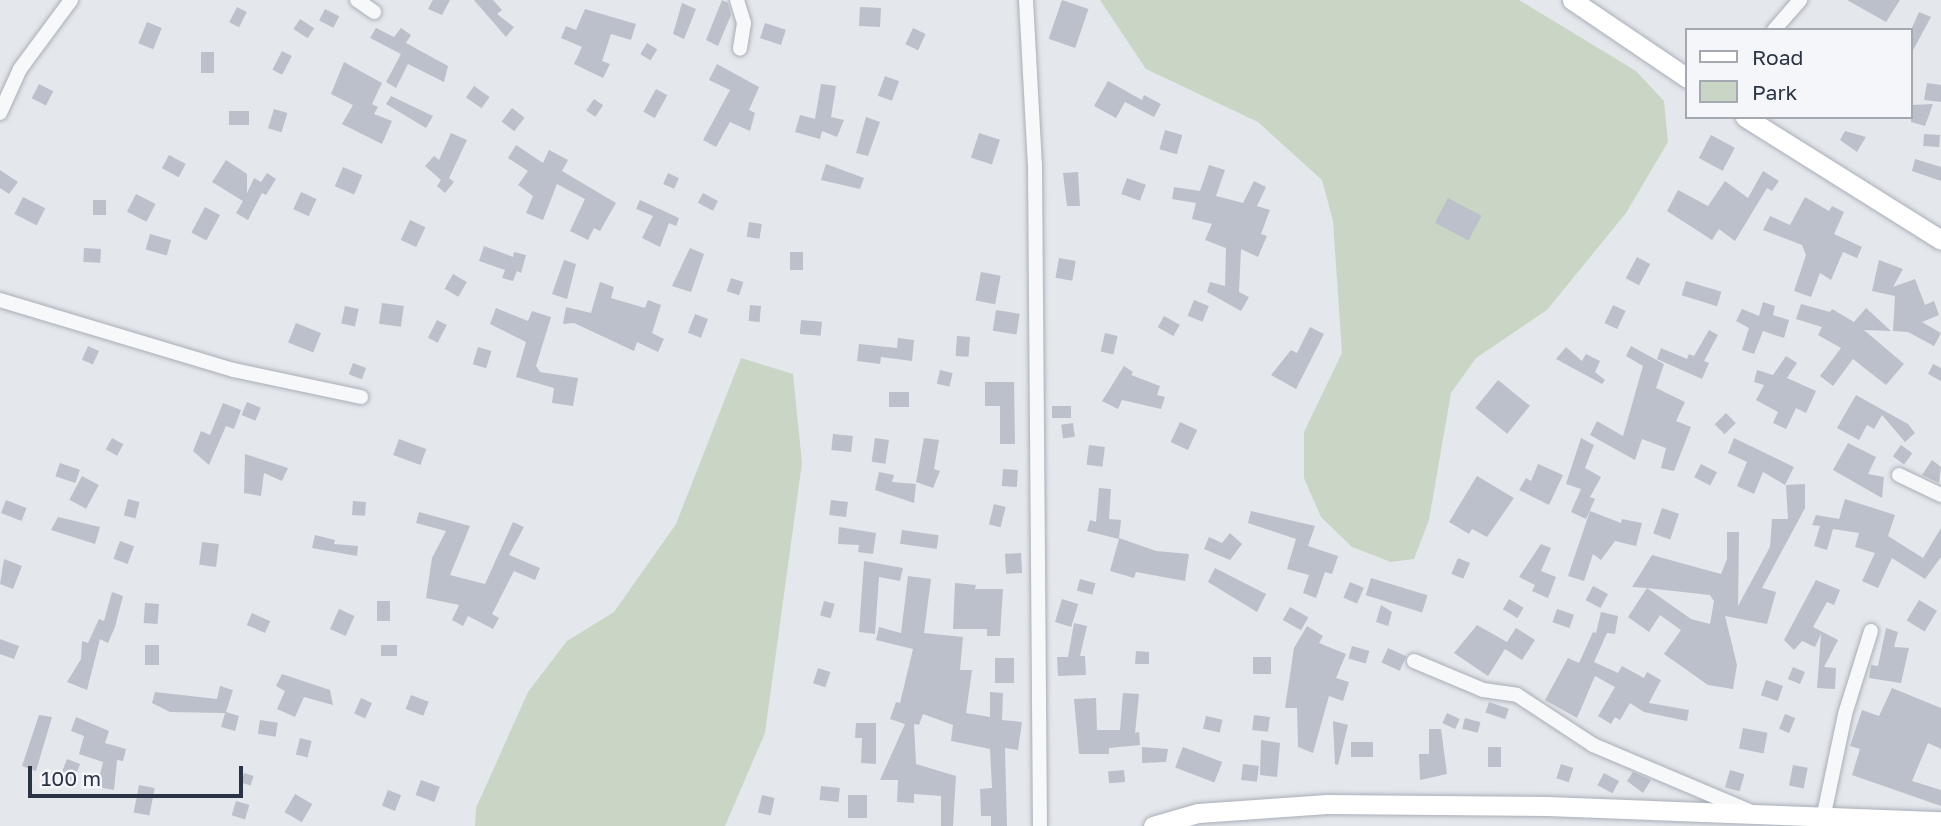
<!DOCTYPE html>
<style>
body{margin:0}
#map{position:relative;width:1941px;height:826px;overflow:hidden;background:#e4e7ec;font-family:"Golos Text",sans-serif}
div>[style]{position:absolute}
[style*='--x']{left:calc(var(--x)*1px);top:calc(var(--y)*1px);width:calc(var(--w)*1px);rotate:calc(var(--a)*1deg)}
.green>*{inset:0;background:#c9d6c5}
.building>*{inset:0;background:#bbc0ca;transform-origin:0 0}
.roads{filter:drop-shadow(0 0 2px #a9aeb7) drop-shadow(0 0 2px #a9aeb7)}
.street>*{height:14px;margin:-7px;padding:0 7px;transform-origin:7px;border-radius:7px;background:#f7f8fa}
.secondary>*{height:19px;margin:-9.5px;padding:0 9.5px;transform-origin:9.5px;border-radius:9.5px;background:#fff}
span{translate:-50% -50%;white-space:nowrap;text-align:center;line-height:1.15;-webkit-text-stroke:5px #f4f6f9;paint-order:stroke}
.legend{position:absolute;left:1685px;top:28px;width:228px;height:91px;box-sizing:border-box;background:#f4f6f9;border:2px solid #a4a8b1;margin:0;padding:9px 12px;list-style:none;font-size:21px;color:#2b3445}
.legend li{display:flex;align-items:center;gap:14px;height:35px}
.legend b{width:35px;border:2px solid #a4a8b1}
.scale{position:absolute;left:28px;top:766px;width:215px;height:32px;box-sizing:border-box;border:4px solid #2b3445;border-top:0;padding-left:9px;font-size:21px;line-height:24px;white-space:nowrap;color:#2b3445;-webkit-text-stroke:5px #f4f6f9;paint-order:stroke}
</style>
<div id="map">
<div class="green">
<div style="clip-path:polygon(1100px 0,1519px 0,1636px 71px,1664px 101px,1668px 142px,1626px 213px,1547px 310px,1476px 358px,1451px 393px,1429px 520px,1414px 559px,1391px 562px,1352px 547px,1321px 517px,1304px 478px,1304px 432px,1342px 353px,1333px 221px,1322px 180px,1258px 122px,1146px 69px)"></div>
<div style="clip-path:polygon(741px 358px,793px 374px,802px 463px,765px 733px,725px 826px,475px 826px,476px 808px,528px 692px,567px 641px,614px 612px,676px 524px)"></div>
</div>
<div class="building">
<div style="clip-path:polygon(433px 0,450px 0,442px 15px,428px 9px)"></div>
<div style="clip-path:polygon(474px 0,493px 0,502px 10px,497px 14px,514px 27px,506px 37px)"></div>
<div style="clip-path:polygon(722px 0,728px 3px,731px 15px,718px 46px,706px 40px)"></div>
<div style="left:1062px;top:0;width:28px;height:41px;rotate:19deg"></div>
<div style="clip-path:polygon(1847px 0,1900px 0,1886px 22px)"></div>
<div style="clip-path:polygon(682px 3px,696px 9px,684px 39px,673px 34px)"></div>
<div style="left:237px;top:7px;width:11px;height:17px;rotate:27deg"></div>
<div style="left:860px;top:7px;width:21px;height:19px;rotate:3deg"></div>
<div style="left:325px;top:9px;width:16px;height:13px;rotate:27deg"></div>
<div style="clip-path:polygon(585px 9px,636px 24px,631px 40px,611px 34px,602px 61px,610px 64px,603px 78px,574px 64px,582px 47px,561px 38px,566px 26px,576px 30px)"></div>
<div style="clip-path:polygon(1919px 12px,1931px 17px,1911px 54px,1911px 30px)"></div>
<div style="left:300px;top:19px;width:17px;height:12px;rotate:33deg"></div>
<div style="left:147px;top:22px;width:16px;height:23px;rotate:22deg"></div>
<div style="left:765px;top:23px;width:22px;height:16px;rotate:18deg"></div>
<div style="clip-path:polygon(376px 28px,394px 37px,401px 28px,411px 35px,406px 43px,448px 66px,444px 82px,408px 64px,396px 88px,386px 82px,401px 54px,370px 38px)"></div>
<div style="left:913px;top:28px;width:14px;height:18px;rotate:25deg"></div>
<div style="left:647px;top:43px;width:12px;height:13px;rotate:31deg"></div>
<div style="left:282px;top:51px;width:11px;height:21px;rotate:27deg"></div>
<div style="left:201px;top:52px;width:13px;height:21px"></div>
<div style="clip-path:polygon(344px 62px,382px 83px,372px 104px,378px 107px,374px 114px,392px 121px,382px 144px,342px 124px,353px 105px,331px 94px)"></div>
<div style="clip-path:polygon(717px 64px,759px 87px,749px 110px,755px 113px,750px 131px,730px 122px,716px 147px,703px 140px,730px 90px,709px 80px)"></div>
<div style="left:885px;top:76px;width:15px;height:21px;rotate:20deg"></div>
<div style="clip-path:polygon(1108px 81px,1142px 100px,1144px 95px,1161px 104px,1154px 117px,1125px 102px,1116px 118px,1094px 106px)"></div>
<div style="clip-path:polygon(1927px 83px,1941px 85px,1941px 102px,1924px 100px)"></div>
<div style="left:39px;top:84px;width:16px;height:16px;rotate:27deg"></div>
<div style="clip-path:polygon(821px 84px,836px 86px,831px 117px,844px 120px,837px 137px,822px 131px,820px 139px,795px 132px,800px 115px,815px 119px)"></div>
<div style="left:474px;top:86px;width:19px;height:14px;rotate:35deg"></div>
<div style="left:656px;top:89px;width:13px;height:26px;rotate:29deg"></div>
<div style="clip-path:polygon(391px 96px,433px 116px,426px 128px,386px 104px)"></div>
<div style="left:594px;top:99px;width:11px;height:14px;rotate:34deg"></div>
<div style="clip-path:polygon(1933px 104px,1925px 126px,1911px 122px,1911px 105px)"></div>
<div style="left:512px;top:108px;width:16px;height:17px;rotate:38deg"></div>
<div style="left:274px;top:109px;width:14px;height:20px;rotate:17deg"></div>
<div style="left:229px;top:111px;width:20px;height:14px"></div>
<div style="clip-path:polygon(866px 117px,880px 122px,868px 156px,856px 153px)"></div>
<div style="left:1165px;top:130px;width:18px;height:20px;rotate:16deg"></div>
<div style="clip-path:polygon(1845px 131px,1866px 137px,1857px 152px,1840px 140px)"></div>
<div style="clip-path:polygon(451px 133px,467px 140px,449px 178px,454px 182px,445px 193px,437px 186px,441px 180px,425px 166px,434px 156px,439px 160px)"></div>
<div style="left:979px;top:133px;width:22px;height:26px;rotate:18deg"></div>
<div style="left:1924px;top:134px;width:16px;height:12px;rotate:4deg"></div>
<div style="left:1711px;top:135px;width:27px;height:26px;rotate:28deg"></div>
<div style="clip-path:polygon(516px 145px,543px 163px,549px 150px,568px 160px,562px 171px,616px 203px,600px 231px,594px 228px,588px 240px,570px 231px,585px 199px,557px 184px,543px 220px,526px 213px,533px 196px,518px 185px,528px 171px,508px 158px)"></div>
<div style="left:169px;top:155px;width:19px;height:15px;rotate:28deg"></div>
<div style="clip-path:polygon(1915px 159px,1941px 167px,1941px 181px,1912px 171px)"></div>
<div style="clip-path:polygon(226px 160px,247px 174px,247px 193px,254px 178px,261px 182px,267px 173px,276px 179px,266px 195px,262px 193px,248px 220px,236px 213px,243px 201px,212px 182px)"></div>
<div style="clip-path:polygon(826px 164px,864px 178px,860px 189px,821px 180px)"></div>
<div style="clip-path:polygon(1209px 165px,1225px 170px,1216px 196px,1243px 203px,1254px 181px,1266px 187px,1257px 206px,1270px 210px,1261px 234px,1267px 236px,1258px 257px,1241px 249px,1239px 292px,1249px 297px,1241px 311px,1207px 292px,1210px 282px,1225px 286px,1226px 248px,1205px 240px,1212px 224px,1192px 219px,1196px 203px,1172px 199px,1174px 187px,1200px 191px)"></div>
<div style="left:343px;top:167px;width:21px;height:21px;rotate:23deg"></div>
<div style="clip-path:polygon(0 170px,18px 182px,9px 194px,0 188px)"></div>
<div style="clip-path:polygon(1763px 171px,1779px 181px,1772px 191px,1767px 188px,1735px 241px,1719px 229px,1712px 240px,1667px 211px,1678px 190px,1708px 206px,1725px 181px,1748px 198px)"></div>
<div style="clip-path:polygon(1078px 172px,1080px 206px,1067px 206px,1063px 173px)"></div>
<div style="left:668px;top:173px;width:12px;height:12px;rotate:24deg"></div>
<div style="left:1127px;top:178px;width:20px;height:17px;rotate:20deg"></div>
<div style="left:301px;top:192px;width:17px;height:19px;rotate:24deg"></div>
<div style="left:703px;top:193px;width:17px;height:11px;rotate:28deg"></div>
<div style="left:136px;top:194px;width:22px;height:20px;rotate:27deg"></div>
<div style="left:23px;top:197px;width:25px;height:19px;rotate:27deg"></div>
<div style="clip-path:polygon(1805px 197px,1829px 211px,1832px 206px,1844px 212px,1834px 234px,1862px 247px,1857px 258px,1843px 252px,1831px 280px,1820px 273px,1811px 297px,1794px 291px,1806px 255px,1802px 245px,1763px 230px,1770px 216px,1790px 225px)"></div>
<div style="left:1448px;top:198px;width:38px;height:28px;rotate:28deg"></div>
<div style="left:93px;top:200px;width:13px;height:15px"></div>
<div style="clip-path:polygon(640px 200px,679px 218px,676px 226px,669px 223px,660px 247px,642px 238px,653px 216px,636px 209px)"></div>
<div style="left:205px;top:207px;width:17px;height:29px;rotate:28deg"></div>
<div style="left:410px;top:220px;width:17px;height:22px;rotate:25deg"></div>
<div style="left:749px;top:222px;width:13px;height:15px;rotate:9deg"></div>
<div style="left:150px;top:234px;width:22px;height:16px;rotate:16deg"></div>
<div style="clip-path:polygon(484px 246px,513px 257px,514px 252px,526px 255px,521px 273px,517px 271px,513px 281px,502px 278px,505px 270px,479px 261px)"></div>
<div style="left:84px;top:248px;width:17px;height:14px;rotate:3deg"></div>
<div style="clip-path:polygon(690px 248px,704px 254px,691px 292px,672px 286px)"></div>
<div style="left:790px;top:252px;width:13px;height:18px"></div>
<div style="left:1637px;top:257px;width:15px;height:24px;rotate:28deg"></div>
<div style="left:1059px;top:258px;width:17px;height:20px;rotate:10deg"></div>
<div style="clip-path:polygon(564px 260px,576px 264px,567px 299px,552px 294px)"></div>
<div style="clip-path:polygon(1879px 260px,1903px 269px,1893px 287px,1915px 279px,1925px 305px,1934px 301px,1939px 315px,1922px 322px,1941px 333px,1934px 346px,1908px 332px,1893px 331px,1895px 296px,1872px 291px)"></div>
<div style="left:981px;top:272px;width:20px;height:29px;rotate:11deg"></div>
<div style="left:453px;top:274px;width:16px;height:17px;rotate:30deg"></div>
<div style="left:731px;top:278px;width:13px;height:14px;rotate:18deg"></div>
<div style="left:1686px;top:281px;width:37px;height:15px;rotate:17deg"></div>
<div style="clip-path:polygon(600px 282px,614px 287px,611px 298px,645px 308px,648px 300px,661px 305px,652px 333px,664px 339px,658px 352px,637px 342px,634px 351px,574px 323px,563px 324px,566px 307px,591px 313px)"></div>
<div style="left:1194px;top:300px;width:16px;height:17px;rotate:22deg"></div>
<div style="clip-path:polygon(1763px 302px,1775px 306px,1773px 315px,1789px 320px,1784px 338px,1763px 331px,1754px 354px,1742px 350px,1749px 328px,1736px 321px,1742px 309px,1759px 316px)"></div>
<div style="left:382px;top:303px;width:22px;height:21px;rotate:8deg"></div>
<div style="clip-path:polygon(1801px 304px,1830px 312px,1832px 309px,1854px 322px,1866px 308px,1891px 331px,1864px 330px,1904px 364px,1886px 385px,1853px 359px,1833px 386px,1820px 376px,1841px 348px,1818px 335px,1822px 327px,1796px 319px)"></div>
<div style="left:750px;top:305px;width:11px;height:16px;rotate:5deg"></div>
<div style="left:1613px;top:305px;width:14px;height:20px;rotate:25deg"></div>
<div style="left:345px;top:306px;width:14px;height:18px;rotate:12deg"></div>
<div style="clip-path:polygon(496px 308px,528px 321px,532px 311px,551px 317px,536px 366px,540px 372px,578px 378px,573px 406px,552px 403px,554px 388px,516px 377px,526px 342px,490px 324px)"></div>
<div style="left:996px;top:310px;width:24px;height:21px;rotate:9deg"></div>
<div style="left:695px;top:314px;width:14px;height:20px;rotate:21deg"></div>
<div style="left:1164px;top:316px;width:18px;height:13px;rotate:29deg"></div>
<div style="left:437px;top:320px;width:11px;height:20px;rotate:27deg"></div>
<div style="left:801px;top:320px;width:21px;height:14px;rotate:5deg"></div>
<div style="left:296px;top:323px;width:27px;height:21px;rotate:22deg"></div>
<div style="clip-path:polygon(1310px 327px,1324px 334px,1296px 389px,1271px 375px,1291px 350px,1297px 353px)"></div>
<div style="clip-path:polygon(1709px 330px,1718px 335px,1704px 361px,1709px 363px,1702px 379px,1657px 359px,1661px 348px,1687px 359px,1689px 354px,1694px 356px)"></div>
<div style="left:1105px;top:333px;width:13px;height:19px;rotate:13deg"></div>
<div style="left:957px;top:336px;width:13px;height:20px;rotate:4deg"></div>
<div style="clip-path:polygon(898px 338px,914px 340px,912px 361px,881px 357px,880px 364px,857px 361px,859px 344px,897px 348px)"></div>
<div style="left:88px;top:346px;width:12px;height:15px;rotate:24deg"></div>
<div style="clip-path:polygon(1631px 346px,1664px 364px,1656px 388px,1685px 402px,1676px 421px,1691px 427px,1674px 471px,1661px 468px,1666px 448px,1642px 439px,1635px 460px,1590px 435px,1597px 421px,1623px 436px,1643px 366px,1626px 356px)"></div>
<div style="left:478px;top:347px;width:14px;height:18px;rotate:17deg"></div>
<div style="clip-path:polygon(1566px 347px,1582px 361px,1586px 354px,1600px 361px,1595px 372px,1605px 380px,1602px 384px,1556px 359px)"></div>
<div style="clip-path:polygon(1786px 356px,1797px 363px,1787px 378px,1816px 391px,1806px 413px,1796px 408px,1786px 429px,1773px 423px,1778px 412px,1756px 400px,1764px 385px,1754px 382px,1757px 370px,1773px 375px)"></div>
<div style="left:353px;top:363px;width:14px;height:12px;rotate:21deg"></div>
<div style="clip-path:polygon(1933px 364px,1941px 368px,1941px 381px,1928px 374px)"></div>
<div style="clip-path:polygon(1124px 366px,1133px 372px,1131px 375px,1160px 386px,1157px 395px,1165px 397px,1161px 409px,1122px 400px,1118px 409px,1102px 401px)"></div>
<div style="left:940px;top:370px;width:13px;height:14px;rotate:13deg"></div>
<div style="left:1498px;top:380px;width:41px;height:36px;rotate:39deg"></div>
<div style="clip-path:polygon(985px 382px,1014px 382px,1015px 444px,1000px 444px,1000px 406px,985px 406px)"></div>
<div style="left:889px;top:392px;width:20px;height:15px"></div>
<div style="clip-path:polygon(1856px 395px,1908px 424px,1915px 433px,1905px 442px,1882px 415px,1874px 429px,1867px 425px,1859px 440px,1837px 428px)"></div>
<div style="left:247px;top:402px;width:15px;height:14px;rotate:23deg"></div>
<div style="clip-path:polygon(223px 403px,241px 410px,234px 429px,226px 426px,209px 465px,193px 451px,201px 431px,210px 435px)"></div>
<div style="left:1071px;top:406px;width:12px;height:19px;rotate:90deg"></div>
<div style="left:1726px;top:413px;width:14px;height:16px;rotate:45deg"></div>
<div style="left:1180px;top:422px;width:19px;height:22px;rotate:25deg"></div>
<div style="left:1073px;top:423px;width:14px;height:12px;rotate:82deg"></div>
<div style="left:833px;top:434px;width:20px;height:16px;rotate:6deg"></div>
<div style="left:112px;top:438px;width:13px;height:13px;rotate:29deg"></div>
<div style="left:875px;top:438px;width:14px;height:24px;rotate:8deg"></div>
<div style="clip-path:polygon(924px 438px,939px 440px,934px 469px,940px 471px,933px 488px,916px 482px)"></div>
<div style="clip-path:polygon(1581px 438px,1594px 445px,1585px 468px,1601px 477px,1590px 497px,1595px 499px,1586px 519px,1571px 512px,1581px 489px,1566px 484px)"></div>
<div style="clip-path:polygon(1734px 438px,1794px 467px,1785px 485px,1763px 472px,1754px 494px,1737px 486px,1747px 462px,1728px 453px)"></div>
<div style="left:399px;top:439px;width:29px;height:17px;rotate:20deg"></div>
<div style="clip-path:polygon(1848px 443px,1876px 457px,1868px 474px,1884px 477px,1882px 498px,1833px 470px)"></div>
<div style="left:1089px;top:445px;width:16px;height:20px;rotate:7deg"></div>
<div style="left:1901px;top:445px;width:14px;height:14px;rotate:36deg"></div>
<div style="clip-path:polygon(245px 454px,288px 468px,282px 481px,264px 473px,261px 496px,244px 493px)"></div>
<div style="clip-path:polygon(1932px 460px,1941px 467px,1939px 483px,1922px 475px)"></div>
<div style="left:60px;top:463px;width:21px;height:14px;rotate:19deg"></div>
<div style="clip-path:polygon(1538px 464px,1563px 475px,1549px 505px,1519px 490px,1526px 478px,1531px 481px)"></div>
<div style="left:1701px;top:464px;width:18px;height:15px;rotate:27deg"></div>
<div style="left:1003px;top:469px;width:15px;height:17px;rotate:4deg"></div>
<div style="clip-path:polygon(879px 472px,894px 475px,892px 482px,916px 484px,914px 503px,875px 490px)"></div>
<div style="left:82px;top:476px;width:19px;height:27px;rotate:28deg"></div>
<div style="clip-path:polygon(1477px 476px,1514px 498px,1487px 537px,1472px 529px,1469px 534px,1449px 522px)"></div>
<div style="clip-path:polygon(evenodd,1805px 484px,1805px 508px,1762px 588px,1776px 592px,1767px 624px,1725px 616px,1737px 665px,1733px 689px,1708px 685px,1664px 654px,1681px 630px,1660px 615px,1649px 632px,1628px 617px,1647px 588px,1632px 587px,1652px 555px,1721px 574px,1727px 559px,1727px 532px,1739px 532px,1738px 606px,1770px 547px,1772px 519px,1788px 519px,1786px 485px,1805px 484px,1647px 588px,1710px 595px,1714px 601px,1710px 624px,1691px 619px,1647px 588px)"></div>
<div style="clip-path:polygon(1099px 488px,1111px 489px,1109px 519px,1121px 520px,1119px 538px,1156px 551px,1189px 554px,1185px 581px,1136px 572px,1134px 578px,1110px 571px,1119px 539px,1087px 531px,1090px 520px,1096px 522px)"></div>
<div style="left:128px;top:499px;width:12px;height:17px;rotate:14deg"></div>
<div style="clip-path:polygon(1845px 499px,1895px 515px,1888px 536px,1923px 558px,1941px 528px,1941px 557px,1925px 579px,1892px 558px,1878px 588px,1862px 581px,1875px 553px,1855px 547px,1859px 533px,1833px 529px,1827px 550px,1814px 546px,1820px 526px,1812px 525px,1816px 515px,1839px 519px)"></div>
<div style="left:6px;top:500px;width:22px;height:14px;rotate:21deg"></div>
<div style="left:831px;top:500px;width:17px;height:15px;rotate:7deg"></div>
<div style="left:353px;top:501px;width:13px;height:14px;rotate:4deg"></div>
<div style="left:994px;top:504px;width:12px;height:21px;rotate:14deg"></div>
<div style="left:1662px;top:508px;width:18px;height:27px;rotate:19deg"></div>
<div style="clip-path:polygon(1251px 511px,1315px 526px,1308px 546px,1338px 556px,1332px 574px,1325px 572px,1316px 598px,1303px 593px,1309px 575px,1287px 569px,1296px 539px,1248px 523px)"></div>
<div style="clip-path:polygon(1590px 511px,1621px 523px,1622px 519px,1642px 523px,1636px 546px,1615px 541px,1601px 560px,1593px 554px,1584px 581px,1568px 576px)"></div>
<div style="clip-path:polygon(419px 512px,470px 526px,450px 575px,485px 584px,513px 522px,524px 527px,509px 555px,540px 568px,535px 580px,514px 571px,492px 614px,499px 618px,493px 629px,468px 616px,463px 626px,452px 620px,459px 605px,426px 598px,432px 558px,446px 531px,416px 523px)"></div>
<div style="clip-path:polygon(58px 517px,100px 527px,95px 544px,51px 530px)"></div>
<div style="clip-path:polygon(839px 527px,876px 533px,873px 554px,858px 552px,859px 545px,838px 544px)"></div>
<div style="left:902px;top:530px;width:37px;height:14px;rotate:8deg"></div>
<div style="clip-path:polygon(1230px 533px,1242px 544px,1230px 560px,1204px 549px,1209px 537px,1222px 543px)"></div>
<div style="clip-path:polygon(315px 535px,335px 540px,334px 544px,358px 546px,357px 556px,312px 548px)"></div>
<div style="left:120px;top:541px;width:15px;height:19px;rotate:20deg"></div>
<div style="left:202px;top:542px;width:17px;height:23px;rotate:7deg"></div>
<div style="clip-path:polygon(1541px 544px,1551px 548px,1541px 571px,1556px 577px,1548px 598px,1532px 591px,1535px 585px,1519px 577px)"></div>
<div style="left:1021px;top:553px;width:20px;height:16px;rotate:87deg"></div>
<div style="left:1458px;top:558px;width:13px;height:17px;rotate:23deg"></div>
<div style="clip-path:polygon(4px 559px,22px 566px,13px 589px,0 584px)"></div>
<div style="clip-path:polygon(864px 561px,903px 568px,900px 581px,879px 577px,875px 634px,859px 632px)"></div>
<div style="clip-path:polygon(1215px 568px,1266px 594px,1257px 612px,1208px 582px)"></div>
<div style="clip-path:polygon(908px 576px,931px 579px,924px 633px,963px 637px,960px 670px,972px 670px,966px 713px,990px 717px,990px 692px,1003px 693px,1002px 720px,1022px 722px,1018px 750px,1005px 748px,1007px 826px,991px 826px,991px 816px,981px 816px,980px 789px,992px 788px,990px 749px,951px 741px,953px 725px,923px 714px,919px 725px,914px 724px,916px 764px,956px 776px,953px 826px,941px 826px,941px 796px,914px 794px,914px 803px,897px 802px,898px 780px,880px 780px,905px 724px,890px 719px,896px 702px,900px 703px,913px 649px,876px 640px,879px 627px,901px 633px)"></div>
<div style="left:1371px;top:578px;width:59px;height:18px;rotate:17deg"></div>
<div style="left:1080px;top:579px;width:16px;height:12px;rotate:15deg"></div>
<div style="clip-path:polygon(1816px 580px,1840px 590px,1834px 605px,1827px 602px,1813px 627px,1838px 640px,1824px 667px,1836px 668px,1835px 689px,1817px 688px,1821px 634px,1815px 647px,1802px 641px,1794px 650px,1784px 640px)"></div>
<div style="left:1350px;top:582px;width:15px;height:17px;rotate:23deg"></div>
<div style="clip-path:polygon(955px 583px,976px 585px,975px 589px,1003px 589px,1000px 636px,987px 636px,987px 629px,953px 629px)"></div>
<div style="left:1593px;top:586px;width:17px;height:16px;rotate:28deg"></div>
<div style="clip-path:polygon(112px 592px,123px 596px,115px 627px,108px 643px,100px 639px,87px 690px,67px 682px,81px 659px,82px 641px,88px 643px,99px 619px,104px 621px)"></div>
<div style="left:1062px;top:599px;width:17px;height:24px;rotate:17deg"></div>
<div style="left:1509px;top:599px;width:17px;height:12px;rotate:31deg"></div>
<div style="left:1919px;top:600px;width:21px;height:24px;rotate:31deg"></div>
<div style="left:377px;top:601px;width:13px;height:20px"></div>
<div style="left:824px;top:601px;width:11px;height:15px;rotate:15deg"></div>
<div style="left:145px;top:603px;width:14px;height:20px;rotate:4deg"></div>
<div style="clip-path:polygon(1381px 605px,1392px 612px,1388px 626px,1376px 622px)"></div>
<div style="left:1290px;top:607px;width:21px;height:15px;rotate:29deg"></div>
<div style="left:339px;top:609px;width:17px;height:22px;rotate:24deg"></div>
<div style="left:1557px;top:609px;width:18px;height:14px;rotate:19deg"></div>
<div style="clip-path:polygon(1601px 612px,1618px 616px,1615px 634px,1607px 633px,1594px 662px,1618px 673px,1622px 666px,1644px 678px,1647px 672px,1661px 680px,1649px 703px,1689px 710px,1687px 721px,1644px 712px,1630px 703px,1620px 720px,1615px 717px,1611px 724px,1598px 716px,1615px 687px,1595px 676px,1577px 718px,1545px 700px,1568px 658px,1579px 663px,1593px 632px,1596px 633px)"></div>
<div style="left:252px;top:613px;width:20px;height:13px;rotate:24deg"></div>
<div style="clip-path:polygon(1074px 623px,1087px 626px,1080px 656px,1085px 656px,1086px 675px,1058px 676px,1057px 657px,1068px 657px)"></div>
<div style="clip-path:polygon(1477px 625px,1507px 642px,1516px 628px,1535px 640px,1522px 660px,1505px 649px,1488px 676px,1454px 653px)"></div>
<div style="clip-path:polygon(1307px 626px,1323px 636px,1319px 643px,1346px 654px,1336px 678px,1349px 682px,1343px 701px,1329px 696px,1313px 753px,1298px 747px,1297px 708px,1285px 708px,1294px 648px)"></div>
<div style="clip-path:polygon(1886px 628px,1898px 632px,1894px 647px,1909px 648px,1901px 683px,1869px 678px,1871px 665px,1878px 666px)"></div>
<div style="clip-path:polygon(0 639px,19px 646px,14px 659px,0 654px)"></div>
<div style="left:145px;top:645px;width:14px;height:20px"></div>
<div style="left:381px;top:645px;width:16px;height:11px"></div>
<div style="left:1352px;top:646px;width:18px;height:13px;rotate:16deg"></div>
<div style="left:1388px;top:648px;width:20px;height:16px;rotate:24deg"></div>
<div style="clip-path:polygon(1136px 651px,1149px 652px,1149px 664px,1135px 664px)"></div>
<div style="left:1253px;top:657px;width:18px;height:17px"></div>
<div style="left:995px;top:658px;width:19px;height:25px"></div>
<div style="left:1793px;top:667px;width:13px;height:13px;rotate:23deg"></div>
<div style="left:818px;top:668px;width:13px;height:16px;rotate:18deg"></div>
<div style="clip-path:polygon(282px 674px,330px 690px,333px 705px,304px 697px,295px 717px,277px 709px,285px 691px,276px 686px)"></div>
<div style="left:1766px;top:680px;width:18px;height:16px;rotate:19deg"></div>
<div style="clip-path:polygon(220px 686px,233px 690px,226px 712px,239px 716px,235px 731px,221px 727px,225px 713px,170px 712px,152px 703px,155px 692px,217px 699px)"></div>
<div style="clip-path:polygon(1892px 688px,1941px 708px,1941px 749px,1928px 743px,1912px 781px,1941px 790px,1941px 806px,1852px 775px,1860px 749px,1850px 746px,1862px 710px,1879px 716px)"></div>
<div style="clip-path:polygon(1123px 693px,1139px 694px,1135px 733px,1139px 732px,1140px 745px,1109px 748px,1109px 754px,1079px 754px,1074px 699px,1096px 698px,1097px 730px,1120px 730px)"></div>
<div style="left:411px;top:695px;width:19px;height:15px;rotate:21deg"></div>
<div style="left:361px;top:698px;width:12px;height:17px;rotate:24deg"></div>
<div style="left:1489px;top:702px;width:21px;height:11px;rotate:19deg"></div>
<div style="left:1447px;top:713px;width:14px;height:11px;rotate:25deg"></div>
<div style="left:1785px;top:714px;width:11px;height:16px;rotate:22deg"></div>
<div style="clip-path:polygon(39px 715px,52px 717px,36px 771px,22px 766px)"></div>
<div style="left:1254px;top:715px;width:16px;height:15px;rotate:7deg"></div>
<div style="left:1206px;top:716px;width:17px;height:13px;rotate:13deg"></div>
<div style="clip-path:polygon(76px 717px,109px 731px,105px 743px,126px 749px,123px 761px,117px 760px,114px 790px,97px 787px,103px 762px,79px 754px,84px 736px,71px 731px)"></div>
<div style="left:1465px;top:718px;width:16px;height:11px;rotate:15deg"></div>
<div style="left:260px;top:720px;width:18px;height:14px;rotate:9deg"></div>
<div style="clip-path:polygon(1333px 721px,1348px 725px,1338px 765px,1335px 764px)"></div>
<div style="clip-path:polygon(856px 723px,876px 723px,876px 764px,861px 763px,862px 738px,855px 738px)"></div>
<div style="left:1743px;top:728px;width:25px;height:21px;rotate:11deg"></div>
<div style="clip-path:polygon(1429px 729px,1441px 729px,1447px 774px,1420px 780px,1419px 754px,1429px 754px)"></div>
<div style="left:300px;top:738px;width:12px;height:17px;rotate:14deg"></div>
<div style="clip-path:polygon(1261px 740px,1280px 743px,1277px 777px,1260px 775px)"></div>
<div style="left:1351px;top:742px;width:22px;height:15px"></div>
<div style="clip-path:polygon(1142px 747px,1168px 749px,1166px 762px,1142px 763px)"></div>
<div style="left:1183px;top:747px;width:42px;height:22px;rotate:21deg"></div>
<div style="left:1488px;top:747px;width:13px;height:20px"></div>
<div style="left:67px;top:759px;width:14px;height:19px;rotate:21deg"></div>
<div style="left:1243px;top:764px;width:16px;height:16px;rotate:7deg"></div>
<div style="left:1561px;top:764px;width:13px;height:15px;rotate:18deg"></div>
<div style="left:1793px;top:765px;width:15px;height:21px;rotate:11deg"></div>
<div style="left:1124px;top:770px;width:12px;height:16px;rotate:85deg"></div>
<div style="left:1730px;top:770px;width:15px;height:18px;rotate:16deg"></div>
<div style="clip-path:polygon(1633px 772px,1651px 780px,1643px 793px,1627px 781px)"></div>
<div style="left:244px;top:773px;width:10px;height:10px;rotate:17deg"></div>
<div style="left:1604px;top:773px;width:17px;height:14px;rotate:28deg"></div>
<div style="left:421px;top:780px;width:20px;height:16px;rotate:20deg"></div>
<div style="left:139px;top:785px;width:16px;height:28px;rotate:11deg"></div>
<div style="left:821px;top:786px;width:19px;height:14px;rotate:6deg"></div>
<div style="left:388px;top:790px;width:14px;height:17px;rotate:21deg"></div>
<div style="left:295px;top:794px;width:20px;height:21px;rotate:30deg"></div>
<div style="left:762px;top:795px;width:13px;height:18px;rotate:13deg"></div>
<div style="left:848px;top:795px;width:19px;height:23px"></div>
<div style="left:236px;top:801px;width:14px;height:15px;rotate:17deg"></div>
</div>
<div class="roads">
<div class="street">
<div style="--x:357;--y:0;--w:21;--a:35"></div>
<div style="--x:737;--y:0;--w:24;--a:73"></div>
<div style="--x:744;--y:23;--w:26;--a:99"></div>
<div style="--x:1026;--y:0;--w:164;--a:86.9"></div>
<div style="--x:1035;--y:164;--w:662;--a:89.57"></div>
<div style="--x:1774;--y:30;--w:40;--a:-49"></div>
<div style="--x:0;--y:113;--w:48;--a:-65.6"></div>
<div style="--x:20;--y:69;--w:86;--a:-53.5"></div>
<div style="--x:0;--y:300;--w:244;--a:16.7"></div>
<div style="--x:234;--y:370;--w:130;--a:12"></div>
<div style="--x:1899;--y:475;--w:47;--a:25.5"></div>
<div style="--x:1414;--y:661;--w:75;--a:22.8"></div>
<div style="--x:1483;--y:690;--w:34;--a:8"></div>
<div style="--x:1517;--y:695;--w:91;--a:33.3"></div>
<div style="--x:1593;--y:745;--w:169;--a:22.9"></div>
<div style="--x:1824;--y:814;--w:102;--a:-78.1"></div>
<div style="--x:1845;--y:714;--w:87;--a:-72.6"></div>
</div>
<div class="secondary">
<div style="--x:1572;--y:0;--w:139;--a:34.1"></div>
<div style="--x:1745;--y:117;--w:231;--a:32.1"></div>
<div style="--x:1153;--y:826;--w:47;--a:-16.1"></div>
<div style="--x:1198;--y:813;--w:129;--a:-4"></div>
<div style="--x:1327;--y:804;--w:220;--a:0.5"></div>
<div style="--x:1547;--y:806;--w:394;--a:2.2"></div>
</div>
</div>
<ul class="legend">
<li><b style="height:9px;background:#fff"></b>Road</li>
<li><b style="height:19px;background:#c9d6c5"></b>Park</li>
</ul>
<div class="scale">100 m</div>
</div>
